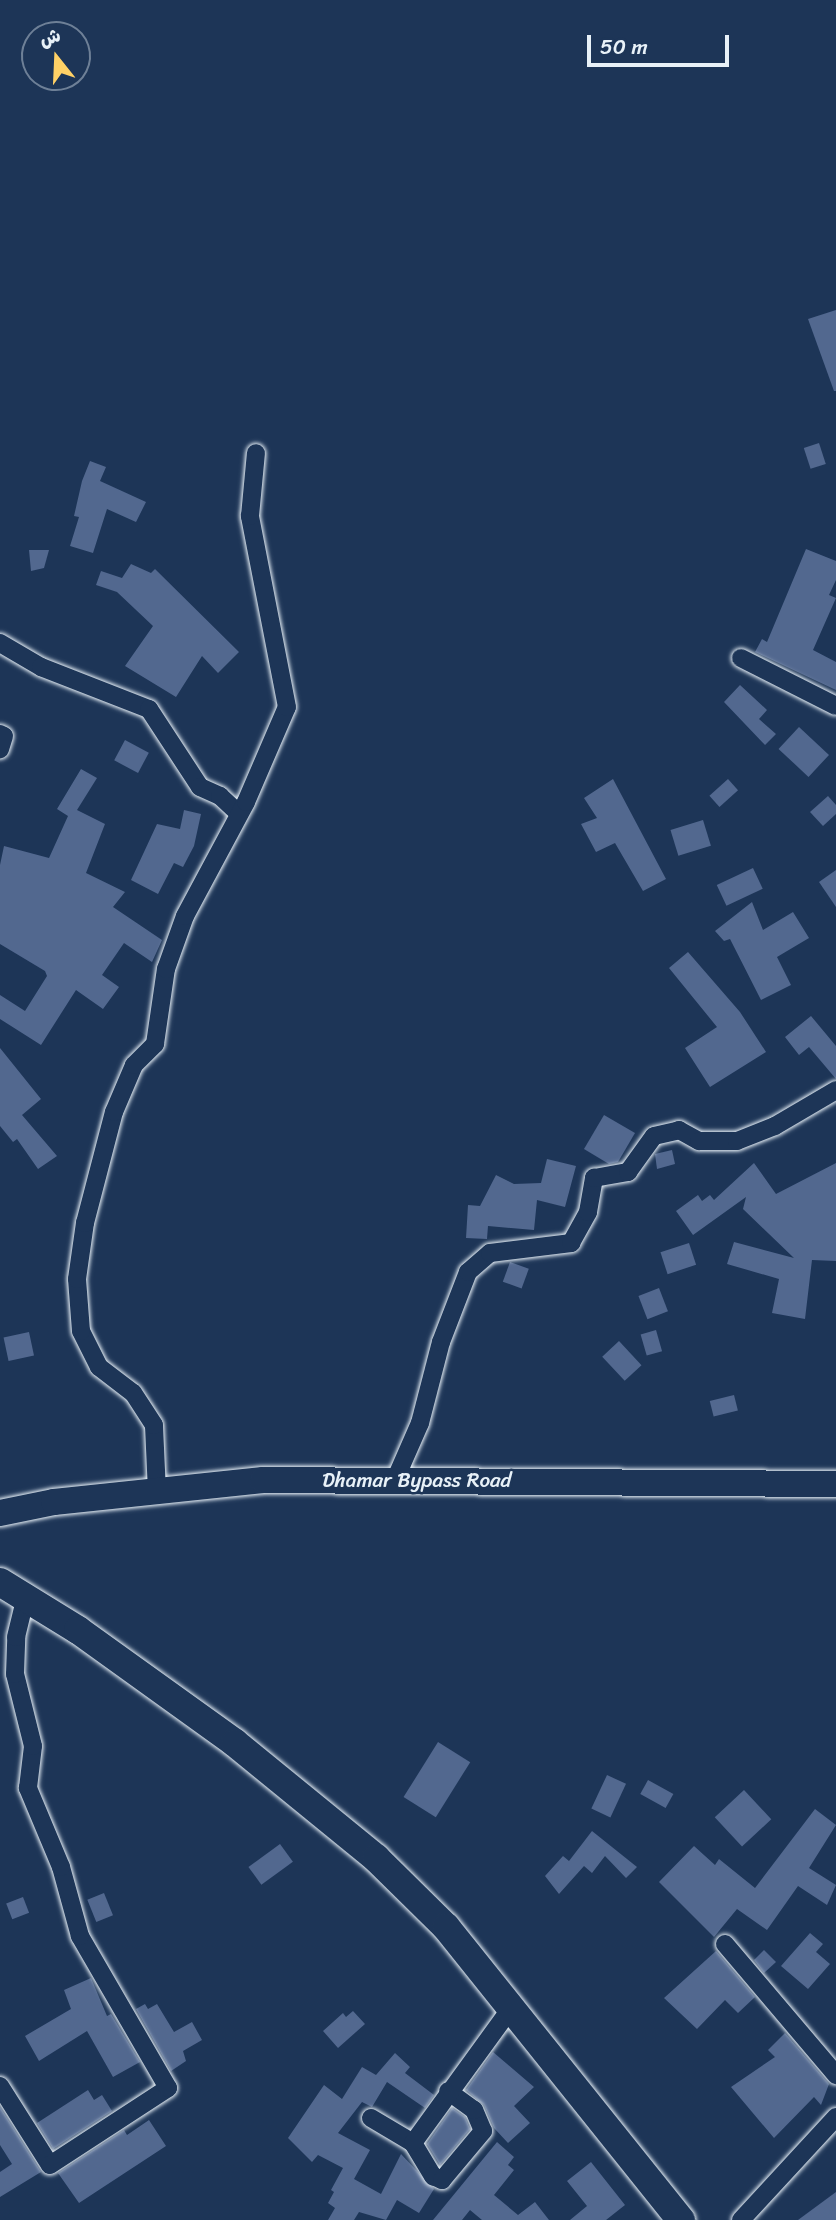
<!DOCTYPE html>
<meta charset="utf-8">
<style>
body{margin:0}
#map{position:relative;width:836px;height:2220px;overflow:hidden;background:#1d3557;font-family:Sriracha,"Playpen Sans Arabic",sans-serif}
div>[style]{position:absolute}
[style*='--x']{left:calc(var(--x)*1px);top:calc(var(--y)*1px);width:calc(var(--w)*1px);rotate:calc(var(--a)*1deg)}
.building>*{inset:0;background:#52688f;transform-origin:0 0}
.roads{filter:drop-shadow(0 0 2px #e8f1f8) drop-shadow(0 0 2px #e8f1f8)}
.minor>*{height:18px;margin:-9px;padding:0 9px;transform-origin:9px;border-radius:9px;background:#1d3557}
.secondary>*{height:26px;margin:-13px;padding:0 13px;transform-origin:13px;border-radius:13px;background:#1d3557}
.primary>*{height:28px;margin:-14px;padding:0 14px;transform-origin:14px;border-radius:14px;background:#1d3557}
span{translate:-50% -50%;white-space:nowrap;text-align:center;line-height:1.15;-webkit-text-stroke:5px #1d3557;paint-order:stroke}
.street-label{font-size:21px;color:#e8f1f8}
.north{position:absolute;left:21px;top:21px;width:70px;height:70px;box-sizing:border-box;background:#1d3557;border:2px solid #6e8097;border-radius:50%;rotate:342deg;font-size:19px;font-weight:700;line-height:28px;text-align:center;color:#e8f1f8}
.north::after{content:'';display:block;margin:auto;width:24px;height:32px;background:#ffd166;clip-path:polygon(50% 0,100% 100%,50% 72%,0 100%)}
.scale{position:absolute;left:587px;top:35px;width:142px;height:32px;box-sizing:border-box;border:4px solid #e8f1f8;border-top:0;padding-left:9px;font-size:21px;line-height:24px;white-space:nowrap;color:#e8f1f8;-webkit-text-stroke:5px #1d3557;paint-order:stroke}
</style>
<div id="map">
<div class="building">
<div style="clip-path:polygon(836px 310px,836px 391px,834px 391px,808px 319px)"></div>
<div style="left:819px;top:443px;width:22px;height:16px;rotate:72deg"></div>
<div style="clip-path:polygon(90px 461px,106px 467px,100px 481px,146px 502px,136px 522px,107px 509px,93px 553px,70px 546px,79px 517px,74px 516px,82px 481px)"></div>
<div style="clip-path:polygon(806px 549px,836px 561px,836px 580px,829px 595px,836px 598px,813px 650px,836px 662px,836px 690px,755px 652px,762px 639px,767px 642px)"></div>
<div style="clip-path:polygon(29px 550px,49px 550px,44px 568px,31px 571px)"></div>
<div style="clip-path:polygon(131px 564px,151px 573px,155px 569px,239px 652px,218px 673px,202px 656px,176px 697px,125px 666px,153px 626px,117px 592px,96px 585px,101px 571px,122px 578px)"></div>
<div style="clip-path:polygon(740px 685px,767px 710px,759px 719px,776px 734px,765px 745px,724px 702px)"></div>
<div style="left:799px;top:727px;width:41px;height:30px;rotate:43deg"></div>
<div style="left:125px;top:740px;width:27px;height:23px;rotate:28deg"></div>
<div style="clip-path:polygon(81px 769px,97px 778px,77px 810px,105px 824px,86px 873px,125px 892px,113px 907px,162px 940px,152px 962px,124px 943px,102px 975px,119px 987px,103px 1009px,76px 990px,41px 1045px,0 1019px,0 995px,25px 1011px,47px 976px,45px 971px,0 944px,0 865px,4px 846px,49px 858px,68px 816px,57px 809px)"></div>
<div style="clip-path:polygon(613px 779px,666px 879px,643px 891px,615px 843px,596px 852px,581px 824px,597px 818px,584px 798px)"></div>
<div style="left:728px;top:779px;width:15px;height:25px;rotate:48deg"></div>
<div style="clip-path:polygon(828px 796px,836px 805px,836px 814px,823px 826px,810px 812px)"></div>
<div style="clip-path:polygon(184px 810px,201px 814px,194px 846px,183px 867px,174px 863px,158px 894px,131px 880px,157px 824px,180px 829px)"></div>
<div style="left:703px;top:820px;width:27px;height:34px;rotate:73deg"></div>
<div style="left:753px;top:868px;width:23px;height:40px;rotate:65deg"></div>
<div style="clip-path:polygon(836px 870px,836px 907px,819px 882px)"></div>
<div style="clip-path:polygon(752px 902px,763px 930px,793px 912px,809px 938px,777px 957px,791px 985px,761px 1000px,730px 939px,724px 941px,715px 931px)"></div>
<div style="clip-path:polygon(688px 952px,740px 1012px,766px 1052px,710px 1087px,685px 1048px,717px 1027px,669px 968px)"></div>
<div style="clip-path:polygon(811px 1016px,836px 1046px,836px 1079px,809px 1047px,799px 1055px,785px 1037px)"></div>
<div style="clip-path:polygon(0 1048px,41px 1099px,22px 1115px,57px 1156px,38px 1169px,17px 1139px,13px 1142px,0 1126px)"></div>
<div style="clip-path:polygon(604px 1115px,635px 1133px,618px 1162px,609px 1164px,584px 1149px)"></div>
<div style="clip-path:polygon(672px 1150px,675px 1164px,657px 1169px,655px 1154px)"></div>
<div style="clip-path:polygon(547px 1159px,576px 1166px,565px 1207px,537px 1200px,534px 1230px,488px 1226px,487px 1239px,466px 1238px,468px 1205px,480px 1206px,496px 1175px,514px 1184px,541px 1183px)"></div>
<div style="clip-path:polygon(754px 1163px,776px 1194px,836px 1163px,836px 1261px,812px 1260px,805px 1319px,772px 1313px,779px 1279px,727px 1264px,734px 1242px,794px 1258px,743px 1209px,746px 1197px,693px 1235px,676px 1211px,698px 1195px,702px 1201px,710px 1195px,714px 1200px)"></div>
<div style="left:689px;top:1243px;width:23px;height:30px;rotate:72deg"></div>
<div style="left:510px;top:1262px;width:20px;height:21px;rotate:20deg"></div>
<div style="left:659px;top:1288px;width:25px;height:22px;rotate:69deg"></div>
<div style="left:656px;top:1330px;width:22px;height:16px;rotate:74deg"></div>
<div style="left:29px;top:1332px;width:24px;height:26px;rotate:78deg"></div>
<div style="left:619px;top:1341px;width:33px;height:23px;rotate:47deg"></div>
<div style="left:734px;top:1395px;width:16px;height:25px;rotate:76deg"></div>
<div style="left:438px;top:1742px;width:38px;height:65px;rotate:32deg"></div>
<div style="left:607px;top:1775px;width:21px;height:37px;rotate:25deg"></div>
<div style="left:648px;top:1780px;width:29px;height:16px;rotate:29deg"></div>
<div style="left:744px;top:1790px;width:40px;height:40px;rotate:47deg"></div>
<div style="clip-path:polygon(815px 1809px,836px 1825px,809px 1868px,836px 1885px,827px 1905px,798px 1886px,767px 1930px,737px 1909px,714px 1937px,659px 1882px,694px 1846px,715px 1865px,719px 1859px,755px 1888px)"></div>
<div style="clip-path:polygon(592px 1831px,637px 1867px,626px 1878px,605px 1856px,592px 1873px,584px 1866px,559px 1894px,545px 1876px,563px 1856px,569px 1861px)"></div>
<div style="left:280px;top:1844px;width:22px;height:39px;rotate:54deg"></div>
<div style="left:104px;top:1893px;width:24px;height:18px;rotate:68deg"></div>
<div style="left:23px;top:1897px;width:17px;height:18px;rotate:69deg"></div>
<div style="clip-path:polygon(810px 1933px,823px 1944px,816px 1952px,830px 1964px,808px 1989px,781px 1966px)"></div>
<div style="clip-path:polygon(764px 1950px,776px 1962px,764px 1973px,754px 1960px)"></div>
<div style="clip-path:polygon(716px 1951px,755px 1997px,738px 2013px,725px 2000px,697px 2029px,664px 1998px)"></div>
<div style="clip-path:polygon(91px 1978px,107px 2016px,111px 2014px,140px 2062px,113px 2077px,87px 2031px,39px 2061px,25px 2036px,71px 2009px,64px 1990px)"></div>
<div style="clip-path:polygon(145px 2004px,148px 2009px,157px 2004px,174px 2032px,192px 2022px,202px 2040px,183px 2051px,186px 2061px,171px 2071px,136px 2009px)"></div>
<div style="clip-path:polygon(353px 2011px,365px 2024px,338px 2048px,323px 2031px,343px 2013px,346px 2017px)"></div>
<div style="clip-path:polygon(785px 2033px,829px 2084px,821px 2105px,814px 2097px,774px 2138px,731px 2087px,775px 2057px,768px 2050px)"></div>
<div style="clip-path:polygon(493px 2052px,534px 2087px,514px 2106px,530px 2123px,508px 2143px,494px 2128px,484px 2105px,466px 2090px)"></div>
<div style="clip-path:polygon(395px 2053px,410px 2067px,405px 2073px,434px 2095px,425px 2108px,387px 2082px,372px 2107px,362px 2102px,338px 2133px,370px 2150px,354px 2179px,381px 2194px,401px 2154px,434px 2189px,419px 2213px,397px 2200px,386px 2220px,359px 2212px,354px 2220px,328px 2220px,335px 2208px,328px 2203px,334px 2192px,331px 2190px,343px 2168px,318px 2155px,312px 2162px,288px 2138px,324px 2085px,342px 2099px,362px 2067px,376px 2075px)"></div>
<div style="clip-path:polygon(88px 2090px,94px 2100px,102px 2095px,112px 2111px,53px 2149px,37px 2123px)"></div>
<div style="clip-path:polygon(0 2107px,41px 2172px,0 2197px,0 2172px,12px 2164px,0 2145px)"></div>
<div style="clip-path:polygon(452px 2108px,465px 2117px,470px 2129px,440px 2165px,427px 2144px)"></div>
<div style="clip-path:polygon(149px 2120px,166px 2146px,79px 2203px,58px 2173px,124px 2130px,127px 2135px)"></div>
<div style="clip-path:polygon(497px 2142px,514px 2157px,508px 2165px,514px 2170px,494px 2195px,518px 2215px,535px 2202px,549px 2220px,482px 2220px,470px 2210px,462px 2220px,433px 2220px)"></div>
<div style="clip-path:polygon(591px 2162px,625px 2205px,606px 2220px,570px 2220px,587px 2206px,567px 2181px)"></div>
<div style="clip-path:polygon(836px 2192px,836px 2220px,798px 2220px)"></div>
</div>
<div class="roads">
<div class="minor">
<div style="--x:0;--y:643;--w:48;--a:30.3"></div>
<div style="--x:41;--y:667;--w:116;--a:21.3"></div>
<div style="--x:149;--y:709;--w:93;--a:56.8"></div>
<div style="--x:200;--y:787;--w:22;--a:24"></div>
<div style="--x:220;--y:796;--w:26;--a:43"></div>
<div style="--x:741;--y:658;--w:106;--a:26.8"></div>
<div style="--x:0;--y:734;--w:4;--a:27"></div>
<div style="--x:4;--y:736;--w:14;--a:107"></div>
<div style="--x:395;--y:1480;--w:62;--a:-66.3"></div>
<div style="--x:420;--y:1423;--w:84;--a:-75.5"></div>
<div style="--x:441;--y:1342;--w:75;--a:-68.9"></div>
<div style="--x:468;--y:1272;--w:29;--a:-41"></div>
<div style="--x:490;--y:1253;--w:82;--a:-7"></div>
<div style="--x:571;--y:1243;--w:35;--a:-61"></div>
<div style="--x:588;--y:1212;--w:35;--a:-80"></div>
<div style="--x:594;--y:1178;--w:35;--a:-10"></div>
<div style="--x:628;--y:1172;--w:44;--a:-54.2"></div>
<div style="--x:654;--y:1136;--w:26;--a:-13"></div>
<div style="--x:679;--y:1130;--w:23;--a:29"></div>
<div style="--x:699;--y:1141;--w:38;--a:0"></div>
<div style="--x:737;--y:1141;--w:41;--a:-21.5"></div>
<div style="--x:775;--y:1126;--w:71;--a:-30.5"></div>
<div style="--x:157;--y:1492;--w:67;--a:-92.6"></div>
<div style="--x:154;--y:1425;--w:38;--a:-123"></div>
<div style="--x:133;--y:1393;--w:43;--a:-142.6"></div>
<div style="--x:99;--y:1367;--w:40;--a:-116.6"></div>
<div style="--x:81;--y:1331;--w:52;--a:-94.4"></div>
<div style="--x:77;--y:1279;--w:57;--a:-81.9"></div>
<div style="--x:85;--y:1223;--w:115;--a:-75.4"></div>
<div style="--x:114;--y:1112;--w:51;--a:-66.9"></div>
<div style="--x:134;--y:1065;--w:30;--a:-45"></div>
<div style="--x:155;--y:1044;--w:76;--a:-81.7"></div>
<div style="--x:166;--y:969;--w:56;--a:-70.3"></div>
<div style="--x:185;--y:916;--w:129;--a:-61.8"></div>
<div style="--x:246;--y:802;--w:103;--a:-66.7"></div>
<div style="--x:287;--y:707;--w:195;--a:-101"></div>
<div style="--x:250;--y:516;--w:63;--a:-84.6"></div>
<div style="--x:725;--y:1944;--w:172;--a:49.7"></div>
<div style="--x:0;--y:2086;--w:93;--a:57.7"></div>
<div style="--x:50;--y:2165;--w:141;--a:-33.1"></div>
<div style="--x:168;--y:2088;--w:176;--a:-120.1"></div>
<div style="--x:80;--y:1936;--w:72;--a:-105.4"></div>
<div style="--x:61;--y:1867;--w:86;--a:-112.7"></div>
<div style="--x:28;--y:1788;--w:42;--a:-83.2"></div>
<div style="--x:33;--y:1746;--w:74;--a:-104"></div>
<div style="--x:15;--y:1674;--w:37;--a:-88"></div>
<div style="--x:16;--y:1637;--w:42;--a:-76.3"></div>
<div style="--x:371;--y:2118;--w:49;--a:30.8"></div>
<div style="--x:413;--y:2143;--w:39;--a:59"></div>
<div style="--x:433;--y:2176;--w:10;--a:24"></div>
<div style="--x:442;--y:2180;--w:64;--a:-50.1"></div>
<div style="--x:483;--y:2131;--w:23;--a:-113"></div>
<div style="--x:474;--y:2110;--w:32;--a:-144"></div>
<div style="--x:413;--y:2143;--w:167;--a:-54"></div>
<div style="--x:741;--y:2220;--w:140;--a:-47.3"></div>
</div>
<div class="secondary">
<div style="--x:0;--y:1513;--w:55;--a:-11.5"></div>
<div style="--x:54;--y:1502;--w:210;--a:-6"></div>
<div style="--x:263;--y:1480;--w:573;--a:0.4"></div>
</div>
<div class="primary">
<div style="--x:0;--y:1582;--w:92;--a:31.6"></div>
<div style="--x:78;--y:1630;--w:193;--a:35.7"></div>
<div style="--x:235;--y:1743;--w:182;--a:39.2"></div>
<div style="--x:376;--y:1858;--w:98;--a:44.6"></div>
<div style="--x:446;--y:1927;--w:376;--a:51.3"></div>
</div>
</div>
<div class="street-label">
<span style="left:417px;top:1480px">Dhamar Bypass Road</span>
</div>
<div class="north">ش</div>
<div class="scale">50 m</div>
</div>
